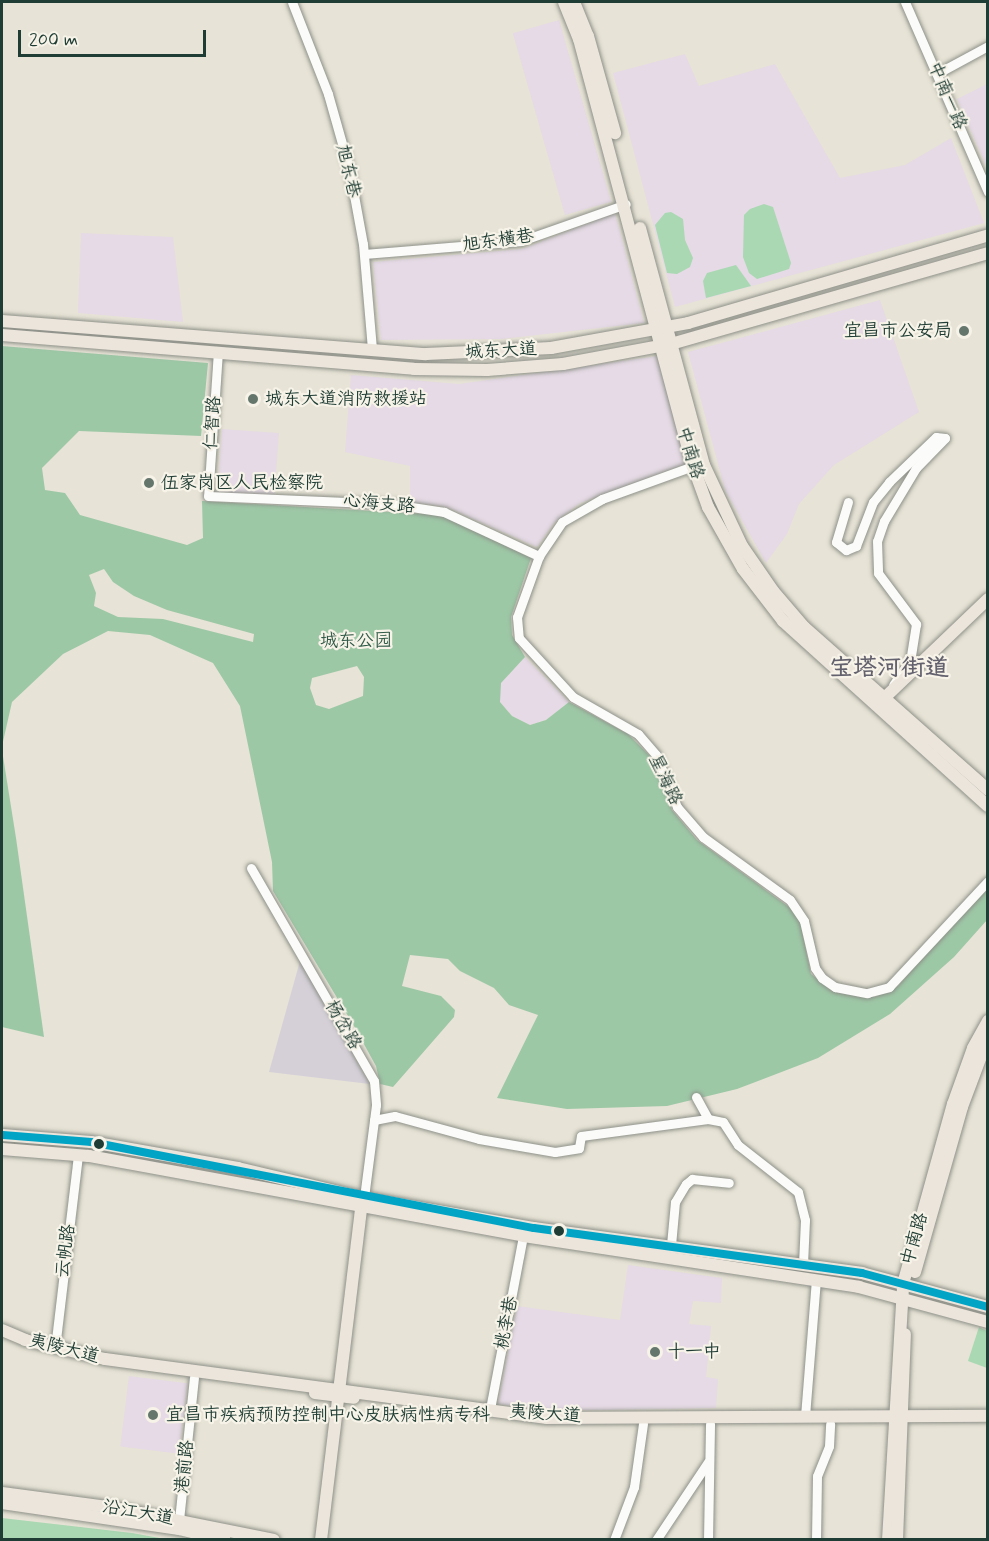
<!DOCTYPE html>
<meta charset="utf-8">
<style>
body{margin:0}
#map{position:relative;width:989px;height:1541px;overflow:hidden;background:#e7e3d6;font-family:Mynerve,"LXGW WenKai TC",sans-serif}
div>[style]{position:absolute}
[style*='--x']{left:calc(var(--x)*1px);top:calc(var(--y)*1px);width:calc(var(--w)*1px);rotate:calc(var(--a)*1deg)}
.built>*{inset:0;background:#e5dae5;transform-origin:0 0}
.industrial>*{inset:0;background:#d5d0d8}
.green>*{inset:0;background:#a9d8b2}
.forest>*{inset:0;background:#9dc8a6}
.roads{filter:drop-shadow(0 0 2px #8e9189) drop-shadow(0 0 2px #8e9189)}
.minor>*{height:9px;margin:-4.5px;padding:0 4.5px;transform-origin:4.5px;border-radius:4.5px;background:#fbfbf9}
.major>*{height:12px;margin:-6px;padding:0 6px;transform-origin:6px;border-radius:6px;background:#ece5dc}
.bus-1>*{height:8px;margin:-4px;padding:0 4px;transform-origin:4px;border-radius:4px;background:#02a4c6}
.dots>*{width:16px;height:16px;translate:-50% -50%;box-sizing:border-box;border:3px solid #f7f3e8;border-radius:50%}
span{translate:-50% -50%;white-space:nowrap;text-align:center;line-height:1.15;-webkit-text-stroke:4.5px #f7f3e8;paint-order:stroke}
.street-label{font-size:18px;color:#1f3d34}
.poi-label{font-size:18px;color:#1f3d34}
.right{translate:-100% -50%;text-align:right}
.left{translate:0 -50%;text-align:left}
.park-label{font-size:18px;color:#305a47}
.district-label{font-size:24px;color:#63616d;font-weight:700}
.frame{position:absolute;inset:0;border:3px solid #1f3d34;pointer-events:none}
.scale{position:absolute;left:18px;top:30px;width:188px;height:27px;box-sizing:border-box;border:3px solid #1f3d34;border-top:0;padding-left:8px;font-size:18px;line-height:21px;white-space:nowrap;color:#1f3d34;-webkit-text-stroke:4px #f7f3e8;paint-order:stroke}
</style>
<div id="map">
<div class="built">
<div style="left:559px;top:20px;width:189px;height:48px;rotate:74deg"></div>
<div style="clip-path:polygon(685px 54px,699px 86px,775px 64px,840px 178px,905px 165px,951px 138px,984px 223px,675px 307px,613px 73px)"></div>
<div style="clip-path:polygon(987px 84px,987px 168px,957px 99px)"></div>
<div style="clip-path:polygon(615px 213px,644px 323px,502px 339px,381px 340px,373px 262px,522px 249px)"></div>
<div style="clip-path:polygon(81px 233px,173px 237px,183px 322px,78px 313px)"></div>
<div style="clip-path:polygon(880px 300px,919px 412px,834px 465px,799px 504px,787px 534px,766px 563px,725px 490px,688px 352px)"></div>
<div style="clip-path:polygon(658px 356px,687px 464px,580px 503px,554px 523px,537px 547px,446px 507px,410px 502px,410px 466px,345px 452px,351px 375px,459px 384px)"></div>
<div style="left:222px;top:429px;width:57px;height:63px;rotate:4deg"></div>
<div style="clip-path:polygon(525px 657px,569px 702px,546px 720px,530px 725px,512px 716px,500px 702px,499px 694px,501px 683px)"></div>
<div style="clip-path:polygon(628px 1265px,722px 1278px,721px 1303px,693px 1301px,689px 1324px,711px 1326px,706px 1377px,718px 1379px,716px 1408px,547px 1411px,498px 1404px,517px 1306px,620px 1320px)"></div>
<div style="left:129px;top:1376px;width:59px;height:71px;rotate:7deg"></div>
</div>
<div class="industrial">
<div style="clip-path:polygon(300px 961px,370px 1084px,269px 1072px)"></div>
</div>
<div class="green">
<div style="clip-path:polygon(764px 204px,773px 207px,791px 263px,789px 269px,757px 279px,749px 273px,743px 257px,744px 215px,750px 209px)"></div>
<div style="clip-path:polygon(671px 212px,683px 219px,685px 240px,693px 258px,690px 267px,677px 274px,667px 273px,655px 225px,665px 213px)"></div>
<div style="clip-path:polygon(736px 265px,751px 286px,706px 298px,703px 281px,707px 273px)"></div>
<div style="clip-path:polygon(979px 1327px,987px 1331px,987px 1368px,968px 1361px)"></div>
<div style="clip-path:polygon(2px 1518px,132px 1533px,165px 1539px,2px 1539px)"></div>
</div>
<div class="forest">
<div style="clip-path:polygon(evenodd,2px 346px,208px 363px,201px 436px,79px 431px,42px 468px,45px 490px,65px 493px,80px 515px,187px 545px,203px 538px,202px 501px,442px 515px,531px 558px,511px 617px,512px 635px,525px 657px,501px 683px,500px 702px,512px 716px,530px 725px,546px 720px,569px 702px,628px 734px,654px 760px,672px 810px,697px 840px,793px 910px,800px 921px,811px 974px,832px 991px,875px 997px,898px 986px,987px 884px,987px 920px,954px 957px,890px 1014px,818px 1058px,737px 1089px,667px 1106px,567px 1109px,497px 1098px,538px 1015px,509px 1005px,494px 988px,460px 971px,448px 959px,410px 955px,402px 986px,441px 996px,455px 1010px,454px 1017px,393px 1087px,380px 1084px,376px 1066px,354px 1026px,273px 891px,272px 862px,240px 706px,213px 663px,150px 635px,108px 631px,63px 654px,12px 702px,2px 746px,2px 346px,104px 569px,113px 582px,134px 596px,167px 610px,254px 634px,253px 642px,163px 619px,118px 617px,94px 606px,96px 593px,89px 575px,104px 569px,2px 346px,357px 666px,364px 677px,363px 696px,329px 709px,316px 705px,310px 688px,312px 678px,357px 666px)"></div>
<div style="clip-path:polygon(2px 750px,16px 838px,44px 1037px,2px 1027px)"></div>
</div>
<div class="roads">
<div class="minor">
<div style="--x:292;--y:2;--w:99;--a:68.6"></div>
<div style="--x:328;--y:94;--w:77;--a:74.2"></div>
<div style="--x:349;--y:168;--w:77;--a:79.6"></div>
<div style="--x:363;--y:244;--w:105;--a:85.1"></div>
<div style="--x:905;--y:2;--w:207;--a:66.4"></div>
<div style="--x:938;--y:73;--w:57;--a:-28.4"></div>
<div style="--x:364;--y:254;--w:158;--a:-4.7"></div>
<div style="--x:521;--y:241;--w:111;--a:-19.4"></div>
<div style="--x:218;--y:351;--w:145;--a:93.9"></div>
<div style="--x:208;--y:496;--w:184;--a:2.5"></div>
<div style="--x:392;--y:504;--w:53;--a:8.7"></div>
<div style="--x:444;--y:512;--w:105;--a:24.9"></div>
<div style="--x:693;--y:466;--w:97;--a:160.1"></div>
<div style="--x:602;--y:499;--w:46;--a:150.1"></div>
<div style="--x:562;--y:522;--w:41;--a:124.1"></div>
<div style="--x:539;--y:556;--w:65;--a:109.8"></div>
<div style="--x:517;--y:617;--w:21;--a:85"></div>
<div style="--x:519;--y:638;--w:80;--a:47.5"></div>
<div style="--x:573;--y:697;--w:75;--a:29.6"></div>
<div style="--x:638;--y:734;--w:28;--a:49"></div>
<div style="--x:656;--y:755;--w:56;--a:68"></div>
<div style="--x:677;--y:807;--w:40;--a:49"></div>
<div style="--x:703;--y:837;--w:107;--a:35.9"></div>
<div style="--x:790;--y:900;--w:25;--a:56"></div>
<div style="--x:804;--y:921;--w:48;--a:76.8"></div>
<div style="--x:815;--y:968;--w:12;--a:55"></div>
<div style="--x:822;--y:978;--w:16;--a:35"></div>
<div style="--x:835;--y:987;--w:33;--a:11"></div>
<div style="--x:867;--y:993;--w:23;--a:-15"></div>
<div style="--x:889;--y:987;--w:145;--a:-47"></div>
<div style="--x:848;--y:502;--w:42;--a:106.7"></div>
<div style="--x:836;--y:542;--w:13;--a:39"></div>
<div style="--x:846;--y:550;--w:11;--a:-22"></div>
<div style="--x:856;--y:546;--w:47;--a:-68.9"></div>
<div style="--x:873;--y:502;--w:26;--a:-51"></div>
<div style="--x:889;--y:482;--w:65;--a:-43.8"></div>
<div style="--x:936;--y:437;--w:9;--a:6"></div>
<div style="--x:945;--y:438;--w:42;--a:134"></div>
<div style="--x:916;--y:468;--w:62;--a:121.1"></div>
<div style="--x:884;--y:521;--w:21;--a:109"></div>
<div style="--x:877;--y:541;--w:32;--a:88"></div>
<div style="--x:878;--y:573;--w:64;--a:53.3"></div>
<div style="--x:916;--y:624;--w:36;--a:99"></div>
<div style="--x:910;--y:660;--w:30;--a:124"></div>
<div style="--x:251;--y:868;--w:246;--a:60"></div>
<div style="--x:374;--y:1081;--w:24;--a:85"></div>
<div style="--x:376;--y:1105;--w:94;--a:97.4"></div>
<div style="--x:696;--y:1097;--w:25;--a:61"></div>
<div style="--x:374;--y:1120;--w:21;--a:-11"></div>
<div style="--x:395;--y:1116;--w:87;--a:15.3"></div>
<div style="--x:479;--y:1139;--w:77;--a:9.7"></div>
<div style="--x:555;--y:1152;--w:24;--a:-9"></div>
<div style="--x:579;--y:1148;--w:12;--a:-81"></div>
<div style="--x:581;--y:1136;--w:128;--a:-7.6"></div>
<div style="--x:708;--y:1119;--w:15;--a:11"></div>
<div style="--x:723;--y:1122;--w:27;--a:57"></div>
<div style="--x:738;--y:1145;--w:76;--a:38.1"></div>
<div style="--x:798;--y:1192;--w:29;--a:76"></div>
<div style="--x:805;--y:1220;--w:44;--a:92.6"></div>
<div style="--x:671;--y:1245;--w:43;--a:-84.7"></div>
<div style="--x:675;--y:1202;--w:21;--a:-59"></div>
<div style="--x:686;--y:1184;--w:8;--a:-40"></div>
<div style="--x:692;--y:1179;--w:37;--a:6"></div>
<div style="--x:55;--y:1348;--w:194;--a:-83.2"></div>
<div style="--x:490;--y:1409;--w:176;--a:-79.2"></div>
<div style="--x:805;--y:1416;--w:136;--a:-85.4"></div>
<div style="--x:179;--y:1520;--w:143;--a:-84"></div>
<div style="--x:614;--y:1540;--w:57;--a:-69.3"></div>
<div style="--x:634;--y:1487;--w:64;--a:-81.9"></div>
<div style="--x:656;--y:1540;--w:94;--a:-56.3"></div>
<div style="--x:708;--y:1540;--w:116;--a:-89"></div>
<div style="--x:816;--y:1540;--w:64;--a:-89.1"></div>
<div style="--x:817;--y:1476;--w:32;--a:-68"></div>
<div style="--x:829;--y:1446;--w:22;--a:-87"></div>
</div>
<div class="major">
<div style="--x:564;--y:2;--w:40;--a:68"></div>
<div style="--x:579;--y:39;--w:442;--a:75.1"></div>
<div style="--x:693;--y:466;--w:44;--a:69.9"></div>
<div style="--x:708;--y:507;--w:71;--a:60.6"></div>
<div style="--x:743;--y:569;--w:66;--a:52.4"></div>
<div style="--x:783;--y:621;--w:276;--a:42.1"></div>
<div style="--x:574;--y:2;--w:37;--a:68"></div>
<div style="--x:588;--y:36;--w:101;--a:74.4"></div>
<div style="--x:640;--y:228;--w:245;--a:74.9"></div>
<div style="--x:704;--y:465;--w:89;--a:64.9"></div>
<div style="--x:742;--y:546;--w:55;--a:55.4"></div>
<div style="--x:773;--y:591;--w:48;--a:49.3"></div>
<div style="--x:804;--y:627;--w:246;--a:41.5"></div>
<div style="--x:2;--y:321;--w:425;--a:4.5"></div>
<div style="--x:426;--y:354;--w:125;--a:-2.7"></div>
<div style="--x:551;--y:348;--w:139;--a:-10.3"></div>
<div style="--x:688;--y:323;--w:313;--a:-16.3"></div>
<div style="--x:2;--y:335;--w:413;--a:4.7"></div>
<div style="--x:414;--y:369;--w:73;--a:0.8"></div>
<div style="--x:487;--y:370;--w:76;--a:-4.5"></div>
<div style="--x:563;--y:364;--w:110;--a:-10.5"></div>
<div style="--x:671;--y:344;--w:330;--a:-16"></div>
<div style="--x:878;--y:704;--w:152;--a:-43.7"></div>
<div style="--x:2;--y:1135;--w:89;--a:4.5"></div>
<div style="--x:91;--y:1142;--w:149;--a:10"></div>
<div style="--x:238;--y:1168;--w:130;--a:13.4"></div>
<div style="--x:364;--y:1198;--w:173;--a:10"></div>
<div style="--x:534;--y:1228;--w:331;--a:7.8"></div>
<div style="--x:862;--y:1273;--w:131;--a:15.1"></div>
<div style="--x:2;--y:1149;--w:87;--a:4.6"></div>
<div style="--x:89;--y:1156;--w:441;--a:10.4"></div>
<div style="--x:523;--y:1236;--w:340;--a:8.6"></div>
<div style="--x:859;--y:1287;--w:134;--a:15.2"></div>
<div style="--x:915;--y:1272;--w:172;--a:-74.1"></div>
<div style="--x:962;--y:1107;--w:74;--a:-69.4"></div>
<div style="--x:2;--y:1330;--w:25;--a:23"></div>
<div style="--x:25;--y:1340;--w:82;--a:13.4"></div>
<div style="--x:105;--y:1359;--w:446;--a:7.6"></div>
<div style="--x:547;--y:1418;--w:441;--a:-0.3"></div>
<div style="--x:315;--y:1393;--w:39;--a:7"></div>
<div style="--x:2;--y:1493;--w:108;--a:7.5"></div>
<div style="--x:109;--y:1507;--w:168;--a:11.3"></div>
<div style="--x:2;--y:1503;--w:179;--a:8.4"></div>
<div style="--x:179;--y:1529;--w:47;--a:13.4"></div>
<div style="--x:321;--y:1540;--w:340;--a:-83.1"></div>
<div style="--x:888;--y:1540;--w:256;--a:-86.6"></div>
<div style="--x:903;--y:1284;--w:187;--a:-74.5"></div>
<div style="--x:953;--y:1104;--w:59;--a:-70.3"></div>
<div style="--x:973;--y:1048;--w:31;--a:-61"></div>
<div style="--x:897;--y:1540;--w:206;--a:-87.8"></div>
</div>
</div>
<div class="bus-1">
<div style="--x:2;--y:1135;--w:89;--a:4.5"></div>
<div style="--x:91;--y:1142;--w:451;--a:11"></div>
<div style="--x:534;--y:1228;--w:331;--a:7.8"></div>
<div style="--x:862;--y:1273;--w:131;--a:15.1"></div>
</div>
<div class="dots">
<div style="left:964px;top:331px;background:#65776d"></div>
<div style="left:253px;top:399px;background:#65776d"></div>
<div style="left:149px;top:483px;background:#65776d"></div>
<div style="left:99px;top:1144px;background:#1f3d34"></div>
<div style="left:559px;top:1231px;background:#1f3d34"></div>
<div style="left:655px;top:1352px;background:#65776d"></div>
<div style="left:153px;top:1415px;background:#65776d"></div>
</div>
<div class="street-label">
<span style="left:947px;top:96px;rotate:67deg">中南一路</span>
<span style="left:348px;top:171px;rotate:77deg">旭东巷</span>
<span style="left:498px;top:241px;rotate:-8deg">旭东横巷</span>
<span style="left:501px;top:351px;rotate:-3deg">城东大道</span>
<span style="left:213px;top:423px;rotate:-86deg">仁智路</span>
<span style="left:690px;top:453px;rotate:73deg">中南路</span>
<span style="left:379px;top:504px;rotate:5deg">心海支路</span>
<span style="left:665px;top:780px;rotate:64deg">星海路</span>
<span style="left:343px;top:1025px;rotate:60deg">杨岔路</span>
<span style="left:915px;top:1239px;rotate:-74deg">中南路</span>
<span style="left:66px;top:1251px;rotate:-83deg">云帆路</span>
<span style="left:507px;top:1323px;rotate:-79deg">桃李巷</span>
<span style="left:64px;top:1349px;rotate:14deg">夷陵大道</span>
<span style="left:545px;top:1414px;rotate:4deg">夷陵大道</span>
<span style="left:185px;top:1467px;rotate:-84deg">港前路</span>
<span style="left:138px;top:1513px;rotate:10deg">沿江大道</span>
</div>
<div class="poi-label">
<span class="right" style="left:952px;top:331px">宜昌市公安局</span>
<span class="left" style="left:265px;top:399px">城东大道消防救援站</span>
<span class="left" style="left:161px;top:483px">伍家岗区人民检察院</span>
<span class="left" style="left:667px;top:1352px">十一中</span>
<span class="left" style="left:166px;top:1415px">宜昌市疾病预防控制中心皮肤病性病专科</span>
</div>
<div class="park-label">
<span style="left:356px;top:641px">城东公园</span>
</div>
<div class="district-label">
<span style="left:889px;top:669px">宝塔河街道</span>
</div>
<div class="frame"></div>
<div class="scale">200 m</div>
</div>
